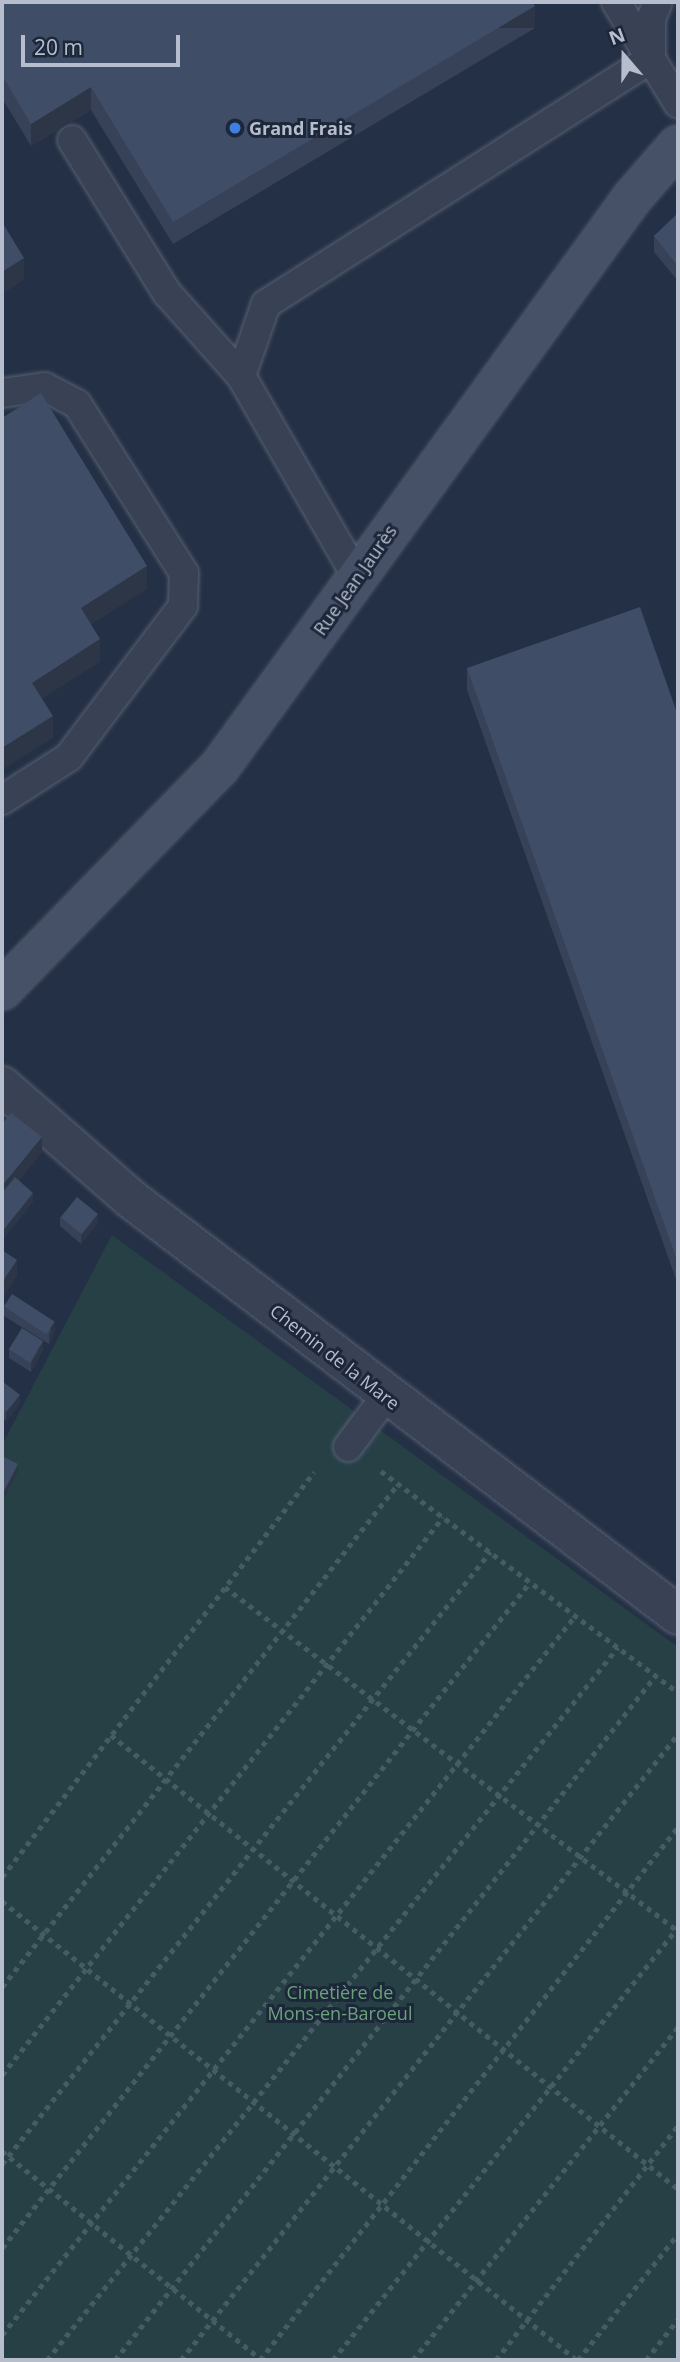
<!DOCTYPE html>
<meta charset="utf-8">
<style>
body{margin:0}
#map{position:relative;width:680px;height:2362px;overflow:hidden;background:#243045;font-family:"Open Sans",sans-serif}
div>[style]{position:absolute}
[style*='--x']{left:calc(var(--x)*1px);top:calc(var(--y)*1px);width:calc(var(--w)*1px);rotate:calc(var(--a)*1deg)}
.green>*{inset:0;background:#264046}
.path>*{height:4.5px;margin-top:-2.25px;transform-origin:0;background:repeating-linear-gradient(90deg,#455d62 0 5px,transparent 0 10px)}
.roads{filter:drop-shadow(0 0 2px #576072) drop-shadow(0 0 2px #576072)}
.lane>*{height:28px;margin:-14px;padding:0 14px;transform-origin:14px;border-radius:14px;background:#394255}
.street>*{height:38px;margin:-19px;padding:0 19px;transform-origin:19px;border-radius:19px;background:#394255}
.secondary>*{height:38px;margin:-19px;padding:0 19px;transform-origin:19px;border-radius:19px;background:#465168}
.wall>*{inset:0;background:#374258}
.shaded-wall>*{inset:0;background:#2d3647;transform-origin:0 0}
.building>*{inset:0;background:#404d66;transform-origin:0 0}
.dots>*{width:19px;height:19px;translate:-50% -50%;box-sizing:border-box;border:4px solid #1d273a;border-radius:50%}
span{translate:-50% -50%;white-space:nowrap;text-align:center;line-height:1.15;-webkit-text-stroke:6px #1d273a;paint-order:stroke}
.poi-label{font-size:18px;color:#b6bece;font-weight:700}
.left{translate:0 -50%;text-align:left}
.street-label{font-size:18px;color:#b6bece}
.park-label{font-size:18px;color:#6ba27b}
.frame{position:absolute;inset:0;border:4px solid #b6bece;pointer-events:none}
.north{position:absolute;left:589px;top:21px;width:70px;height:70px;-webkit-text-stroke:5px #1d273a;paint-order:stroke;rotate:340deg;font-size:19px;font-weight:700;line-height:28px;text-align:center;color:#b6bece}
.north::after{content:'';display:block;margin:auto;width:24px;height:32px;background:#b6bece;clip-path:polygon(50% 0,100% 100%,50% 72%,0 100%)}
.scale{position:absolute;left:21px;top:35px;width:159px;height:32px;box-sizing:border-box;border:4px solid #b6bece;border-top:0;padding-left:9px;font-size:21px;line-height:24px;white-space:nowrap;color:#b6bece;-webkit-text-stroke:5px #1d273a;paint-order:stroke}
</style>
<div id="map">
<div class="green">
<div style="clip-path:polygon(112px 1235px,678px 1647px,678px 2360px,2px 2360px,2px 1445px)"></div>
</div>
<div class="path">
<div style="--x:381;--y:1471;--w:370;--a:36.7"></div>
<div style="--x:225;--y:1587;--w:569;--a:37.21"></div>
<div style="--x:111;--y:1735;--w:726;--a:38.68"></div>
<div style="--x:2;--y:1877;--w:511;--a:-52.39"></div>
<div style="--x:2;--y:1901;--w:736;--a:38.6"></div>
<div style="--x:2;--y:1987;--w:640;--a:-51.79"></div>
<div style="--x:2;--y:2075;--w:711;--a:-51.68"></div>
<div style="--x:2;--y:2151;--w:334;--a:38.8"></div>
<div style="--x:2;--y:2164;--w:783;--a:-51.43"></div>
<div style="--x:2;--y:2248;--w:850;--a:-51.59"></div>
<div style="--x:2;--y:2335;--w:919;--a:-51.45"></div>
<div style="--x:47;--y:2360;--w:913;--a:-51.31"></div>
<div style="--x:115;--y:2360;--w:873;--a:-51.7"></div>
<div style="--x:181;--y:2360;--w:799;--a:-51.55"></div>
<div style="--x:260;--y:2360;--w:677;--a:-51.9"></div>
<div style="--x:333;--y:2360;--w:554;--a:-51.45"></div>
<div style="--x:413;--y:2360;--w:426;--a:-51.5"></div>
<div style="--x:496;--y:2360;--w:297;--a:-52.2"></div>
<div style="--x:578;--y:2360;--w:161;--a:-51.6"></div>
<div style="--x:646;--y:2360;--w:52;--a:-52"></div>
</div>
<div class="roads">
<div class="lane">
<div style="--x:616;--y:2;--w:119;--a:58.5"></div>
<div style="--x:72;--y:140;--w:180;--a:58.2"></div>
<div style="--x:167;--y:293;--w:111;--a:48.3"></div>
<div style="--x:2;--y:393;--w:43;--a:-7.9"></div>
<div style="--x:45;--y:387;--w:36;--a:28"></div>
<div style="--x:77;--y:404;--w:200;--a:57.7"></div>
<div style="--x:184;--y:573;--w:33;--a:92"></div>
<div style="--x:183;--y:606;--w:189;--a:127.1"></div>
<div style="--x:69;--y:757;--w:80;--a:147.3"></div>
<div style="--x:357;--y:577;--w:232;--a:-120"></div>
<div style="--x:241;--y:376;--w:76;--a:-70.9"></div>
<div style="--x:266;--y:304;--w:456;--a:-32.5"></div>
<div style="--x:651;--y:59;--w:40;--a:-90"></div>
<div style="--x:651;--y:19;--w:18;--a:-68"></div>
<div style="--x:348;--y:1447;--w:64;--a:-53.3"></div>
</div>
<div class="street">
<div style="--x:2;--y:1086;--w:171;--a:41.2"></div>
<div style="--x:131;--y:1199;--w:687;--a:37.25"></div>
</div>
<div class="secondary">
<div style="--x:2;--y:990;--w:310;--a:-45.7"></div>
<div style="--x:219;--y:768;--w:704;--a:-54.07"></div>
<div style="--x:632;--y:198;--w:70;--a:-49"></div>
</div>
</div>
<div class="wall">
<div style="clip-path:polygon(2px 2px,535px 28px,173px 244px,91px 110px,31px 146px,2px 98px)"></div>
<div style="clip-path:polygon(678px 213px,678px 281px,654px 252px,654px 236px)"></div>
<div style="clip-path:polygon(467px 668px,678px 716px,678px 1285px,467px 690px)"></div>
<div style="clip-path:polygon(60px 1217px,98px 1223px,81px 1244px,60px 1226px)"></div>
<div style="clip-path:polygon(2px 1250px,17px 1276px,3px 1297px,2px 1297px)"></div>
<div style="clip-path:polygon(4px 1307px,55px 1331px,49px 1344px,4px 1316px)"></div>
<div style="clip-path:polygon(9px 1349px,43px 1350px,31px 1372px,9px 1358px)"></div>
<div style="clip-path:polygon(2px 1381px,20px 1404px,6px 1421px,2px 1418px)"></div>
</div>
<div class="shaded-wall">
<div style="left:535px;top:6px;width:22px;height:422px;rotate:90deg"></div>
<div style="clip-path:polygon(91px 87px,91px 110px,31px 146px,31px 124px)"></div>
<div style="clip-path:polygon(24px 258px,24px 280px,2px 294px,2px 272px)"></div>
<div style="clip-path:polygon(147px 566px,147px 589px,81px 631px,81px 608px)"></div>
<div style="clip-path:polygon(100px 639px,100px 662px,32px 705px,32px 683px)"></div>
<div style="clip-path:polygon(53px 716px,53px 738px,2px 770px,2px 748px)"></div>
<div style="clip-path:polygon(42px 1137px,42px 1153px,2px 1202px,2px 1186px)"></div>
<div style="clip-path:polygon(33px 1193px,33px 1202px,2px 1241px,2px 1232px)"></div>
<div style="clip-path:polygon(98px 1214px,98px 1223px,81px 1244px,81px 1235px)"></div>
<div style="clip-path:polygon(17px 1260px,17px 1276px,3px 1297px,3px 1281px)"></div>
<div style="clip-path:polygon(55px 1322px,55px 1331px,49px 1344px,49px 1335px)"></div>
<div style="clip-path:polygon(43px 1341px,43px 1350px,31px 1372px,31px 1363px)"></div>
<div style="clip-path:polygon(20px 1395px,20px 1404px,6px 1421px,6px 1412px)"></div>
<div style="clip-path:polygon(18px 1464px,18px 1472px,2px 1503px,2px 1495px)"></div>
</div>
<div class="building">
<div style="clip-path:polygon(2px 2px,533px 2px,535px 6px,173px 222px,91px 87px,31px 124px,2px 75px)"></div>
<div style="clip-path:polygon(678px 213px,678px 266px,654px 236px)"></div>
<div style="clip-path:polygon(2px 222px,24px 258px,2px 272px)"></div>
<div style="clip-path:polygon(41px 393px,147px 566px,81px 608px,100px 639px,32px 683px,53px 716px,2px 748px,2px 418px)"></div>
<div style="clip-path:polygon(640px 607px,678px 716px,678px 1263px,467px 668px)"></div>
<div style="clip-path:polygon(11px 1113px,42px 1137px,2px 1186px,2px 1124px)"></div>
<div style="clip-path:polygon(15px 1177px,33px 1193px,2px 1232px,2px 1193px)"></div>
<div style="left:77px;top:1197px;width:27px;height:26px;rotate:39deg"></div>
<div style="clip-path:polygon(2px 1250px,17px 1260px,3px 1281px,2px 1281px)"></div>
<div style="left:12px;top:1294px;width:51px;height:15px;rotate:33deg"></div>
<div style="left:22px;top:1328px;width:25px;height:25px;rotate:32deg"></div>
<div style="clip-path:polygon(2px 1381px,20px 1395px,6px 1412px,2px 1409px)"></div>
<div style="clip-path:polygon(2px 1456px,18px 1464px,2px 1495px)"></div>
</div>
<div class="dots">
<div style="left:235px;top:128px;background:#3f7fe0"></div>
</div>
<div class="poi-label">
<span class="left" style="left:249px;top:128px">Grand Frais</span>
</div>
<div class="street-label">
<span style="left:355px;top:580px;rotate:-55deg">Rue Jean Jaurès</span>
<span style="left:335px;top:1357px;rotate:38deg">Chemin de la Mare</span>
</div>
<div class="park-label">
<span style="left:340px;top:2003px">Cimetière de<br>Mons-en-Baroeul</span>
</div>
<div class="frame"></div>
<div class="north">N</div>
<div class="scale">20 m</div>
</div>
